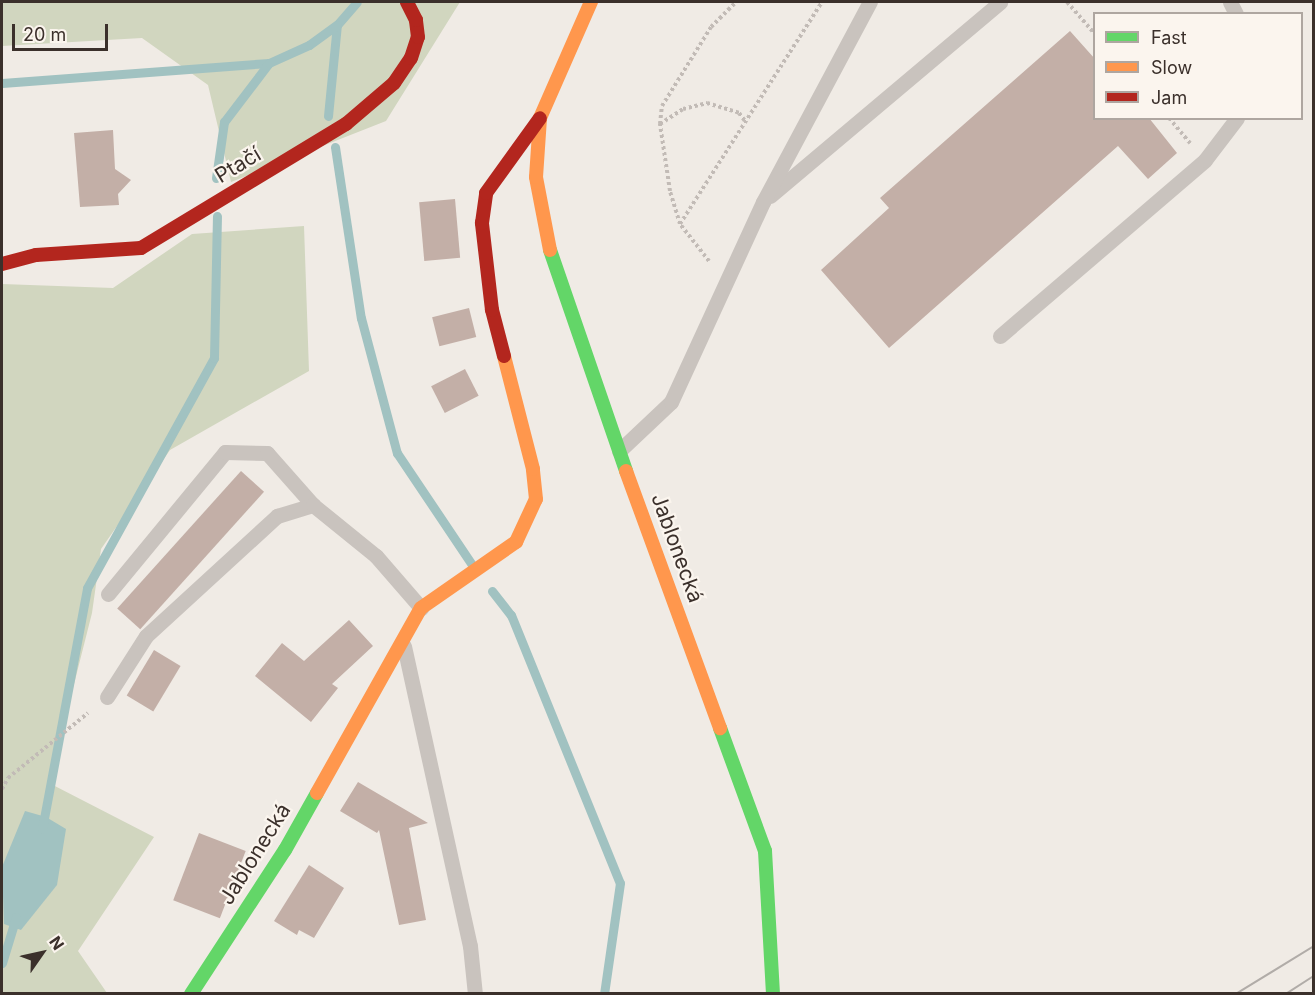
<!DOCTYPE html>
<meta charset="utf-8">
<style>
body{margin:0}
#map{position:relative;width:1315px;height:995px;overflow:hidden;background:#f0ebe5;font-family:Inter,sans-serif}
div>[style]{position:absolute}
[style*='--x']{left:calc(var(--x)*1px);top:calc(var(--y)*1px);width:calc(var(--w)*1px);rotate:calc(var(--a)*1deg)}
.green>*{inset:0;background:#d1d6bf}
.water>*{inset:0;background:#a1c2c1}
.stream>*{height:9px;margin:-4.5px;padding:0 4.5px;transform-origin:4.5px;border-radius:4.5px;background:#a1c2c1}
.building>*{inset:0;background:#c3afa7;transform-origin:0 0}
.path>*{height:4px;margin-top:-2px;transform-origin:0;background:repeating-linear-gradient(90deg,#c2bbb6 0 3px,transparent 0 6px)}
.lane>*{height:15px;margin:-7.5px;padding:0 7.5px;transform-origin:7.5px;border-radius:7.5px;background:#c9c3be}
.fast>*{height:14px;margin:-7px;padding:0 7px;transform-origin:7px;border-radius:7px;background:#63d668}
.slow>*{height:14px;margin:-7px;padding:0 7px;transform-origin:7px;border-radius:7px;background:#ff974d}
.jam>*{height:14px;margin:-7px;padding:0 7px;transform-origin:7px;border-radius:7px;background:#b3261e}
.tram>*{height:1.5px;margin:-0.75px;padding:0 0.75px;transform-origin:0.75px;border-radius:0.75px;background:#b1aca8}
span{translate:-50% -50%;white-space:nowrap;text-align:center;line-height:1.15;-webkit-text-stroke:4.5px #fbf5ee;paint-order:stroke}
.street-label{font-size:21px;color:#3b302b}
.frame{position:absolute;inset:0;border:3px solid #3b302b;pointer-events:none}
.legend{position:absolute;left:1093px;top:12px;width:210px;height:108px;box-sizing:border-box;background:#fbf5ee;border:2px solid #aea6a0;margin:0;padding:8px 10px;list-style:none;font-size:18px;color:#3b302b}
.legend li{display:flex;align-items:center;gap:12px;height:30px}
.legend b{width:30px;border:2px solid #aea6a0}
.north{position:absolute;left:12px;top:923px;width:60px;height:60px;-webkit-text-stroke:4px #fbf5ee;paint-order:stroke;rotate:56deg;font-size:16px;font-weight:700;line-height:24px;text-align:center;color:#3b302b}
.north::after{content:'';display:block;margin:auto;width:21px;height:27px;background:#3b302b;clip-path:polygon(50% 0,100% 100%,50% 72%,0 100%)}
.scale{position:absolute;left:12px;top:24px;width:96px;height:27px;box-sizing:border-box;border:3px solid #3b302b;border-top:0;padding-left:8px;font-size:18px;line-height:21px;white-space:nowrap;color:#3b302b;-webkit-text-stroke:4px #fbf5ee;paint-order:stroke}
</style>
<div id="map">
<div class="green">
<div style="clip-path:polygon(2px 2px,460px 2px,386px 121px,231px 182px,208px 85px,142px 38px,2px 46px)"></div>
<div style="clip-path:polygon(304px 226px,309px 371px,170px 450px,101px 549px,92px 613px,49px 783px,154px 837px,78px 951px,107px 993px,2px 994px,2px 284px,113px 288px,192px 234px)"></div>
</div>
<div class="water">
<div style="clip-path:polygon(25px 811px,46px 817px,66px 829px,57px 885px,21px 930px,4px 924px,2px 867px)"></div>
</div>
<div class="stream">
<div style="--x:2;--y:83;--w:268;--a:-4.3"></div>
<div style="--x:328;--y:116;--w:91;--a:-84.4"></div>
<div style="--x:337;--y:25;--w:30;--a:-49"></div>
<div style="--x:335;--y:147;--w:173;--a:81.4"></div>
<div style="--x:361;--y:318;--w:140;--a:75.1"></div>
<div style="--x:397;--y:453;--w:133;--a:56.1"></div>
<div style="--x:216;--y:178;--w:57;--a:-81.9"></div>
<div style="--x:224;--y:122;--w:74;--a:-52.7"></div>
<div style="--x:269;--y:63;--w:44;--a:-24.2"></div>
<div style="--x:309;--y:45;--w:34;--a:-36"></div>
<div style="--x:492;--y:591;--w:31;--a:52"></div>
<div style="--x:511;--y:615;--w:289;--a:67.9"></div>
<div style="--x:620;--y:883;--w:112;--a:98.2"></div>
<div style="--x:42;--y:829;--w:245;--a:-79.4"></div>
<div style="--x:87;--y:588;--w:263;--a:-61.1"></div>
<div style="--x:214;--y:358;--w:142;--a:-88.8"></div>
<div style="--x:2;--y:963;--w:48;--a:-73.1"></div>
</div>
<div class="building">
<div style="clip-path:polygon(1070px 31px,1095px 59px,1095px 118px,1149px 118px,1177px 153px,1148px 179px,1118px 146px,889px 348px,821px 270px,889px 208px,880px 198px)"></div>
<div style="clip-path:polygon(113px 130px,115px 169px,131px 180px,118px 194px,119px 205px,80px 207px,74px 133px)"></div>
<div style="left:455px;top:199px;width:59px;height:36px;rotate:85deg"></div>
<div style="left:469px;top:308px;width:30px;height:38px;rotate:76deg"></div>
<div style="left:465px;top:369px;width:30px;height:38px;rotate:63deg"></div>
<div style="left:241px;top:471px;width:31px;height:185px;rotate:42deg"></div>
<div style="clip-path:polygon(349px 620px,373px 646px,332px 684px,338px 688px,311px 722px,255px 676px,282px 643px,304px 661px)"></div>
<div style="left:154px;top:650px;width:31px;height:53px;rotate:31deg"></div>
<div style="clip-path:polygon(358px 782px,428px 823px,409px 828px,426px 920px,399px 925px,379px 830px,377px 833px,340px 811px)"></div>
<div style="left:199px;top:833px;width:50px;height:72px;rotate:21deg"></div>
<div style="clip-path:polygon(309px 865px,344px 888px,314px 938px,299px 930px,297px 935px,274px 921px)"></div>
</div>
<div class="path">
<div style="--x:1067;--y:2;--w:41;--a:48.9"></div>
<div style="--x:1169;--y:118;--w:33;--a:50"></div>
<div style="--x:660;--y:124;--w:27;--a:-33"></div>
<div style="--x:683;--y:109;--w:25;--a:-14"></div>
<div style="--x:707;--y:103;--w:34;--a:17"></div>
<div style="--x:739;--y:113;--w:10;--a:53"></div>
<div style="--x:680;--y:224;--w:264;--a:-57.4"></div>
<div style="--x:709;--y:261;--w:47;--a:-128.1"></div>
<div style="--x:680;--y:224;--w:34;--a:-107"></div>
<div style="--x:670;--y:191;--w:68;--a:-98.5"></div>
<div style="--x:660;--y:124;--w:18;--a:-84"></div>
<div style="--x:662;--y:106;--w:93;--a:-58.2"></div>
<div style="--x:711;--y:27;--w:35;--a:-45"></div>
<div style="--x:2;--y:789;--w:13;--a:-61"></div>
<div style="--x:8;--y:778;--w:103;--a:-39.1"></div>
</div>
<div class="lane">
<div style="--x:1230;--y:2;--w:13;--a:63"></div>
<div style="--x:770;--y:196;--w:301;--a:-40.1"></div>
<div style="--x:1000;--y:336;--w:270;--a:-40.6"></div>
<div style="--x:1205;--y:160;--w:53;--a:-52.7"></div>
<div style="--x:619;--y:451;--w:71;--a:-43.3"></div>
<div style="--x:671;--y:402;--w:220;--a:-65.3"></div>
<div style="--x:763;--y:202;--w:227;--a:-61.9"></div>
<div style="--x:108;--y:594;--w:184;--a:-50.5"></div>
<div style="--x:225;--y:452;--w:42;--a:1.4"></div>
<div style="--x:267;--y:453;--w:69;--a:48.5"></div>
<div style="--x:404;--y:646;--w:307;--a:77.6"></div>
<div style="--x:470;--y:946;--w:48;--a:84.1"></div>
<div style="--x:107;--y:697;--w:72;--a:-57.4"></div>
<div style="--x:146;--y:636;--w:178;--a:-42.5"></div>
<div style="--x:277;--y:516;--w:38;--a:-17"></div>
<div style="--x:313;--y:505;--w:81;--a:39"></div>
<div style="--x:376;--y:556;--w:69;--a:49.1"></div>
</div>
<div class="fast">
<div style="--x:550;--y:250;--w:234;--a:71"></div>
<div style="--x:720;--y:728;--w:131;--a:69.9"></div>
<div style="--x:765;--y:851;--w:143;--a:86.8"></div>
<div style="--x:191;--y:994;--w:172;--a:-56.9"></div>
<div style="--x:285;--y:850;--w:65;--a:-60.7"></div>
</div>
<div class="slow">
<div style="--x:550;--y:250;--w:74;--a:-100.9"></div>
<div style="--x:536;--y:177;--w:59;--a:-86.1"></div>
<div style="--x:540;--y:118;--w:127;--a:-66.3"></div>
<div style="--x:626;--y:471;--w:274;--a:69.9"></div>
<div style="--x:317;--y:793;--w:212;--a:-60.7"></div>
<div style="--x:421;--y:608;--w:116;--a:-34.8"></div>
<div style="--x:516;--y:542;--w:47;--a:-65.1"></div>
<div style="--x:536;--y:499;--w:30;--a:-96"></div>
<div style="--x:533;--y:469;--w:117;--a:-104.4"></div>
</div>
<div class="jam">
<div style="--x:2;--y:264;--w:35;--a:-15"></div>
<div style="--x:36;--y:255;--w:105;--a:-3.8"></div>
<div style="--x:141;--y:248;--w:240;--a:-31.2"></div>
<div style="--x:346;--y:124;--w:63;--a:-40.5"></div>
<div style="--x:394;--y:83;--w:30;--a:-56"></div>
<div style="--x:411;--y:58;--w:22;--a:-72"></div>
<div style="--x:418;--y:37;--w:17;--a:-97"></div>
<div style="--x:416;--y:20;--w:20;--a:-117"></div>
<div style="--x:504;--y:356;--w:48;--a:-104.6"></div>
<div style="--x:492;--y:310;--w:88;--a:-96.6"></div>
<div style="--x:482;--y:223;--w:30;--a:-82"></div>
<div style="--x:486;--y:193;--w:92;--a:-54.2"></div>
</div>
<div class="tram">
<div style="--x:1236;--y:994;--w:92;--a:-31.6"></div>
<div style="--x:1286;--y:994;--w:33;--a:-33"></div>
</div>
<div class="street-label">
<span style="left:238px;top:165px;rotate:-31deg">Ptačí</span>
<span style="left:677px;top:548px;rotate:70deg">Jablonecká</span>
<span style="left:255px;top:854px;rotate:-58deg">Jablonecká</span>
</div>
<div class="frame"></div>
<ul class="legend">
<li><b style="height:8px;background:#63d668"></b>Fast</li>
<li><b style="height:8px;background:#ff974d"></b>Slow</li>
<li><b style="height:8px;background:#b3261e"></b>Jam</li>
</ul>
<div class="north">N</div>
<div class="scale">20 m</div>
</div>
